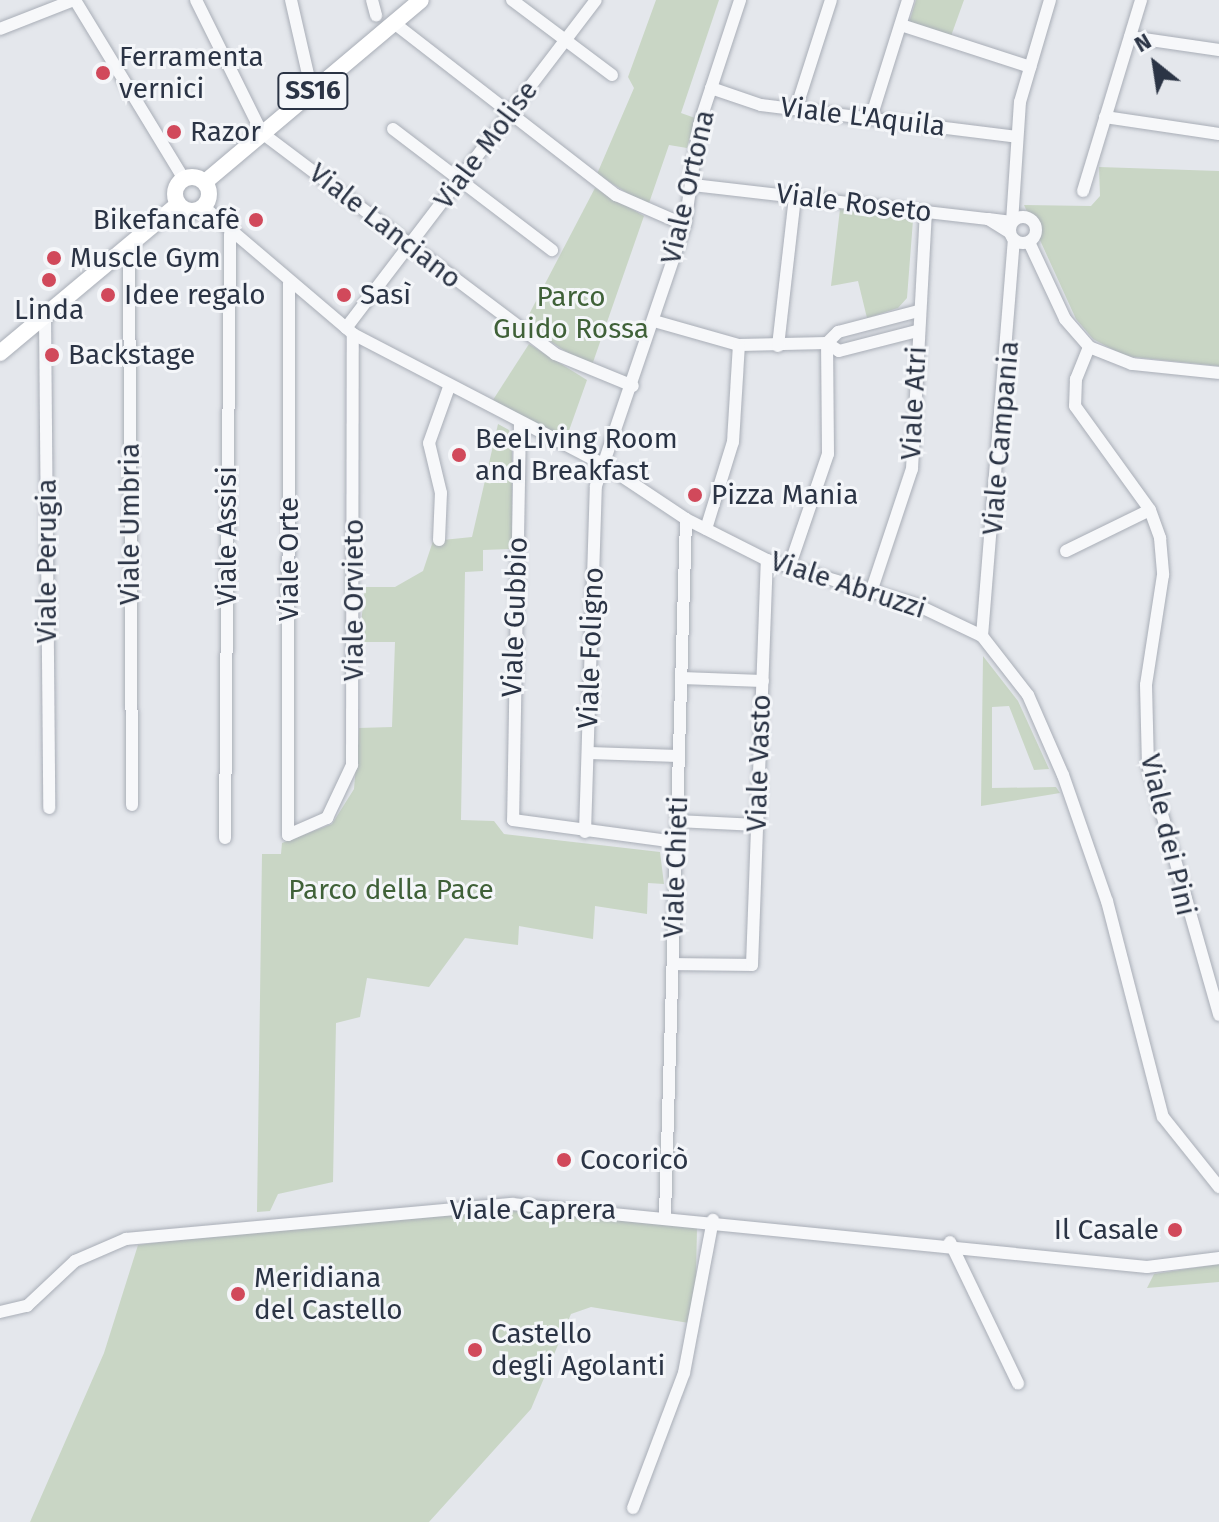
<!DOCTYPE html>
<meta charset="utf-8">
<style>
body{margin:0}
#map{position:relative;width:1219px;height:1522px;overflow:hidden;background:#e4e7ec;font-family:"Fira Sans",sans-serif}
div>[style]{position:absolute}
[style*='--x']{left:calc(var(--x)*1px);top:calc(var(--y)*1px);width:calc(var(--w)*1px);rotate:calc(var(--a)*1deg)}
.green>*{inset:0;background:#c9d6c5}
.roads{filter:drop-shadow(0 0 2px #a9aeb7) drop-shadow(0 0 2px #a9aeb7)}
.minor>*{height:12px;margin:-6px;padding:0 6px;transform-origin:6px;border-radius:6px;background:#f7f8fa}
.minor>.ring{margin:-6px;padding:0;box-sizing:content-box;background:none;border:12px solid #f7f8fa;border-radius:50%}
.major>*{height:16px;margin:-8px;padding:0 8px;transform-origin:8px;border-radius:8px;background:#fff}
.major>.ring{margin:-8px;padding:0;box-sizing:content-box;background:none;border:16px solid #fff;border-radius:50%}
.dots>*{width:22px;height:22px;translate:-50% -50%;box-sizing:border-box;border:4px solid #f4f6f9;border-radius:50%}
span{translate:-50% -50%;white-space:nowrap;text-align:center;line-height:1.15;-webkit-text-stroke:6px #f4f6f9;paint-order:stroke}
.shield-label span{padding:2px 6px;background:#f4f6f9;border:2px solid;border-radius:6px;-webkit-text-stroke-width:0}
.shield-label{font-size:26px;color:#2b3445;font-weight:700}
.poi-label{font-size:28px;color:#2b3445}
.left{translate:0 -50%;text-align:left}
.right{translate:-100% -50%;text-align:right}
.street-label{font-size:28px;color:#2b3445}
.park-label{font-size:28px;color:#3f6138}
.north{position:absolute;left:1115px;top:24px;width:80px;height:80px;-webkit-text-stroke:6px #f4f6f9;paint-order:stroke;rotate:330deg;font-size:22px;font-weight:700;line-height:32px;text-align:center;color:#2b3445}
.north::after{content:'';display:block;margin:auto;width:28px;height:36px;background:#2b3445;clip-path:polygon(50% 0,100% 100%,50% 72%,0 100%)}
</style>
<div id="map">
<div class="green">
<div style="clip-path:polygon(656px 0,719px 0,681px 113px,695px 118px,687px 148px,669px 145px,648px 206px,597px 174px,634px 88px,628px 77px)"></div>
<div style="clip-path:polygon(916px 0,964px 0,951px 36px,909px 23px)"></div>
<div style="clip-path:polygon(1099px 167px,1219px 171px,1219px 366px,1125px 356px,1093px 339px,1076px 319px,1024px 205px,1091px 206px,1100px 196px)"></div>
<div style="clip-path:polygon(595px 188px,644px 216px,591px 368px,524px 324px)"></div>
<div style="clip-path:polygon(840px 209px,913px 220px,907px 298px,898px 308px,867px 318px,858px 281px,831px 286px)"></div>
<div style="clip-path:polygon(529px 344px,587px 380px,566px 439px,491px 403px)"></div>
<div style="clip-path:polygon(498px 424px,509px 430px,512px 447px,512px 549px,483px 550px,483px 571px,465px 572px,461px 820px,494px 821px,504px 834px,660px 852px,664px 884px,648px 883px,647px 914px,595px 906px,593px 939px,519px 926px,518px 945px,465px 938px,429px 987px,367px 978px,360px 1017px,336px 1023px,333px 1182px,278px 1194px,270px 1211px,257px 1212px,262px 854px,281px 854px,282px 843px,332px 824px,354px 789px,359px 728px,392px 727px,395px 642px,359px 642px,365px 587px,395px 587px,423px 571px,433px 541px,472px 537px)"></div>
<div style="clip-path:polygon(983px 656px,1018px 701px,1049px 769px,1034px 770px,1009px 706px,992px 707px,992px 788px,1056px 787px,1060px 793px,981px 806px)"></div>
<div style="clip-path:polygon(544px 1209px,697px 1228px,695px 1324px,591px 1307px,571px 1314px,531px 1409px,429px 1522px,30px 1522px,104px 1353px,138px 1245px,272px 1227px)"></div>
<div style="clip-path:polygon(1219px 1264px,1219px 1282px,1147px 1288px,1154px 1274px)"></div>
</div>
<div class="roads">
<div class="minor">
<div style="--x:75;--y:0;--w:210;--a:58.7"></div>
<div style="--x:196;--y:0;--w:148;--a:63.6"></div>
<div style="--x:262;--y:133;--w:367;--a:37"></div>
<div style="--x:555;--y:354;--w:84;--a:22.3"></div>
<div style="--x:291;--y:0;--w:94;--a:77.1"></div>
<div style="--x:372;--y:0;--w:16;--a:75"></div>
<div style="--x:512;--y:0;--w:125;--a:36.9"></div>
<div style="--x:394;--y:23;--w:281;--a:37.8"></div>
<div style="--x:616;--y:195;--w:75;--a:23.5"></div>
<div style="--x:901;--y:25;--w:136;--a:18"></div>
<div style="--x:0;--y:29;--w:79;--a:-21.4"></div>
<div style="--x:1130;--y:37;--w:90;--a:8.3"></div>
<div style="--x:711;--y:88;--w:53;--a:18.8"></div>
<div style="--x:761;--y:105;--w:258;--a:7.1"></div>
<div style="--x:796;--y:109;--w:114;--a:-72.2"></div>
<div style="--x:1105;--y:117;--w:115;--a:8.5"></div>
<div style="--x:871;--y:118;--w:124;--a:-72.6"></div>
<div style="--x:393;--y:129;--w:200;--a:37.3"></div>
<div style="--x:693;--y:185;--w:297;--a:6.6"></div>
<div style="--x:988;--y:219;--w:26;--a:32"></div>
<div style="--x:1083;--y:191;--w:200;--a:-73.1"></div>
<div style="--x:204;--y:207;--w:196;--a:40.4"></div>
<div style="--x:353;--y:334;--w:284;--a:27.5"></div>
<div style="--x:605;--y:465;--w:97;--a:33.7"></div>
<div style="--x:686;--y:519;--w:91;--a:26.8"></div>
<div style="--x:767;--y:560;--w:157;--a:16.7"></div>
<div style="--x:917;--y:605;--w:72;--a:25.5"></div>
<div style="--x:982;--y:636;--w:75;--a:52.1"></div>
<div style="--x:1028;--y:695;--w:87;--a:66.4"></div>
<div style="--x:1063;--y:775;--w:133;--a:70.8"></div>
<div style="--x:1107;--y:901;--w:223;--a:75.5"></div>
<div style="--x:1163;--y:1117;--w:90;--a:51.3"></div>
<div class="ring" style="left:1010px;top:217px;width:14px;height:14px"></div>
<div style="--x:988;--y:219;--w:24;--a:7"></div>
<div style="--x:1012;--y:222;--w:120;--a:-86.2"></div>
<div style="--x:1020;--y:102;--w:106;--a:-73.6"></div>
<div style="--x:1029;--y:242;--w:85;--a:64.9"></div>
<div style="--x:1065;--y:319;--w:37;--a:49"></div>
<div style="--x:1089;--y:347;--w:35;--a:112"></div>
<div style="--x:1076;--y:379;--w:27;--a:92"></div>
<div style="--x:1075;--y:406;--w:128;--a:54.2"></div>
<div style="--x:1150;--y:510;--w:30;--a:70"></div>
<div style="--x:1160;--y:538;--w:37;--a:85"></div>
<div style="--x:1163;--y:575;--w:111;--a:98.8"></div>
<div style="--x:1146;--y:685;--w:80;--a:88.6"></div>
<div style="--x:1148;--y:765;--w:260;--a:74.1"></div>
<div style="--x:129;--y:244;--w:561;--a:89.69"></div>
<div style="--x:289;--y:283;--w:552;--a:90.1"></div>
<div style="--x:288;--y:835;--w:43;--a:-23.6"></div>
<div style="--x:327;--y:818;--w:59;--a:-64.7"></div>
<div style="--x:352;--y:765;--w:431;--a:-89.9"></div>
<div style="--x:45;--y:314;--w:494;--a:89.5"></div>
<div style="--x:654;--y:321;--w:88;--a:15.8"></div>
<div style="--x:739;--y:345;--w:88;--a:-1.3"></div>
<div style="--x:827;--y:343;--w:14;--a:34"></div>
<div style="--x:839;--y:351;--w:81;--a:-14.4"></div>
<div style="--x:346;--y:328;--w:412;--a:-52.7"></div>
<div style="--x:827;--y:343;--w:16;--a:-45"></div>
<div style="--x:838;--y:332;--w:83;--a:-14.7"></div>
<div style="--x:778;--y:346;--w:151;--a:-83.5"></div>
<div style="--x:1089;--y:347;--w:46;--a:21.6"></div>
<div style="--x:1132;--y:364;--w:87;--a:5.9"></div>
<div style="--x:520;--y:424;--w:396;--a:91"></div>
<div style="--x:513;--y:820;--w:164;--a:7.7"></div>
<div style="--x:706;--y:529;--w:91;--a:-72.8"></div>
<div style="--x:733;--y:442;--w:97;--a:-86.5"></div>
<div style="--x:439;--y:540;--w:47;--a:-87.6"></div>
<div style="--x:441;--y:493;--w:51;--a:-103.5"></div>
<div style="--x:429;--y:443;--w:59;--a:-70.3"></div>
<div style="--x:1066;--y:551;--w:93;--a:-26"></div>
<div style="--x:790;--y:565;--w:117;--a:-71.1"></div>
<div style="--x:828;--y:454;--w:111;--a:-90.5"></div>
<div style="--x:872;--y:589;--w:126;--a:-71.6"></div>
<div style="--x:912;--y:469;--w:257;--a:-86.9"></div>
<div style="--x:982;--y:636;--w:397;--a:-85.4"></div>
<div style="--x:681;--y:678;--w:82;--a:2.1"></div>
<div style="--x:588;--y:753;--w:91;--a:1.9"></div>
<div style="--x:677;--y:821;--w:80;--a:2.9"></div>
<div style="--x:585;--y:832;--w:346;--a:-88.2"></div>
<div style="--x:596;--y:486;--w:276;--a:-71.2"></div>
<div style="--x:685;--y:225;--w:101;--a:-82"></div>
<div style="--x:699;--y:125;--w:132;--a:-71.8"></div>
<div style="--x:225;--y:838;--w:604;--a:-89.53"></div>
<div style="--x:673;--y:964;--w:79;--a:0.7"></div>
<div style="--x:752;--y:965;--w:405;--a:-87.9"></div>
<div style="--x:665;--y:1215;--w:696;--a:-88.27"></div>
<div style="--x:950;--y:1242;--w:157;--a:64.3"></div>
<div style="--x:0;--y:1312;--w:28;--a:-13"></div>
<div style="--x:27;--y:1306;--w:66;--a:-43.2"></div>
<div style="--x:75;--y:1261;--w:56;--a:-23.3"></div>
<div style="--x:126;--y:1239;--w:388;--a:-5.2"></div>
<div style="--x:512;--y:1204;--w:638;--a:5.67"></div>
<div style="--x:1147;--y:1267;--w:73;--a:-7.1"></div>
<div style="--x:633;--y:1508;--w:144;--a:-69.3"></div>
<div style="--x:684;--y:1373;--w:156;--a:-79.3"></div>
</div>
<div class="major">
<div class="ring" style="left:175px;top:177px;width:18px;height:18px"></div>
<div style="--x:205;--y:182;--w:282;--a:-40.1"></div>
<div style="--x:0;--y:353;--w:232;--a:-39.9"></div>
</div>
</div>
<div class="dots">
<div style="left:103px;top:73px;background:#d1495b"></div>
<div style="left:174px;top:132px;background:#d1495b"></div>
<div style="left:256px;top:220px;background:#d1495b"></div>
<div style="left:54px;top:258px;background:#d1495b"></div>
<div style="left:49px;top:280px;background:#d1495b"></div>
<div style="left:108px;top:295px;background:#d1495b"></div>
<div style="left:344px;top:295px;background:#d1495b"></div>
<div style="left:52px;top:355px;background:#d1495b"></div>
<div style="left:459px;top:455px;background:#d1495b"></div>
<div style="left:695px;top:495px;background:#d1495b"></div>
<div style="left:564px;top:1160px;background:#d1495b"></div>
<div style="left:1175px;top:1230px;background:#d1495b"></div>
<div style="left:238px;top:1294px;background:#d1495b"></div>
<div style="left:475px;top:1350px;background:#d1495b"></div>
</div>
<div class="shield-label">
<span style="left:313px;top:91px">SS16</span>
</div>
<div class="poi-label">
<span class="left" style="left:119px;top:73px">Ferramenta<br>vernici</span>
<span class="left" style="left:190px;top:132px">Razor</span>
<span class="right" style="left:240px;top:220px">Bikefancafè</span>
<span class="left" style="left:70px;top:258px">Muscle Gym</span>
<span class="left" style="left:124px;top:295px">Idee regalo</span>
<span class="left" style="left:360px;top:295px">Sasì</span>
<span style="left:49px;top:310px">Linda</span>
<span class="left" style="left:68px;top:355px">Backstage</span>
<span class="left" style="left:475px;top:455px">BeeLiving Room<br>and Breakfast</span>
<span class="left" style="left:711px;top:495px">Pizza Mania</span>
<span class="left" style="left:580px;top:1160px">Cocoricò</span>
<span class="right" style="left:1159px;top:1230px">Il Casale</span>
<span class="left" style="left:254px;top:1294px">Meridiana<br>del Castello</span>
<span class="left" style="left:491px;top:1350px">Castello<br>degli Agolanti</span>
</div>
<div class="street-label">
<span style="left:863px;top:117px;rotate:7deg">Viale L'Aquila</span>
<span style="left:486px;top:145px;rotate:-53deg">Viale Molise</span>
<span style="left:688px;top:187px;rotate:-77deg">Viale Ortona</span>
<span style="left:854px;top:203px;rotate:7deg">Viale Roseto</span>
<span style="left:385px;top:226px;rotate:38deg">Viale Lanciano</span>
<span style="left:914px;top:403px;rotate:-87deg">Viale Atri</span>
<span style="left:1001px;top:438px;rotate:-85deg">Viale Campania</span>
<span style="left:130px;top:524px;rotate:-90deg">Viale Umbria</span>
<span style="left:227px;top:536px;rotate:-90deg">Viale Assisi</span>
<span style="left:289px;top:559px;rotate:-90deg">Viale Orte</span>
<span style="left:47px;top:561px;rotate:-90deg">Viale Perugia</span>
<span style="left:848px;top:585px;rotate:18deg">Viale Abruzzi</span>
<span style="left:354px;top:600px;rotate:-90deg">Viale Orvieto</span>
<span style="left:515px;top:617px;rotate:-88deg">Viale Gubbio</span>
<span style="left:591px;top:648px;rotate:-88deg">Viale Foligno</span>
<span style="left:759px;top:763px;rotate:-88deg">Viale Vasto</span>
<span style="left:1168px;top:835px;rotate:77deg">Viale dei Pini</span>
<span style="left:676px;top:867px;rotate:-88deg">Viale Chieti</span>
<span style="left:533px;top:1210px">Viale Caprera</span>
</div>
<div class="park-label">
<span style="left:571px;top:313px">Parco<br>Guido Rossa</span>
<span style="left:391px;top:890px">Parco della Pace</span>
</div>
<div class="north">N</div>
</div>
